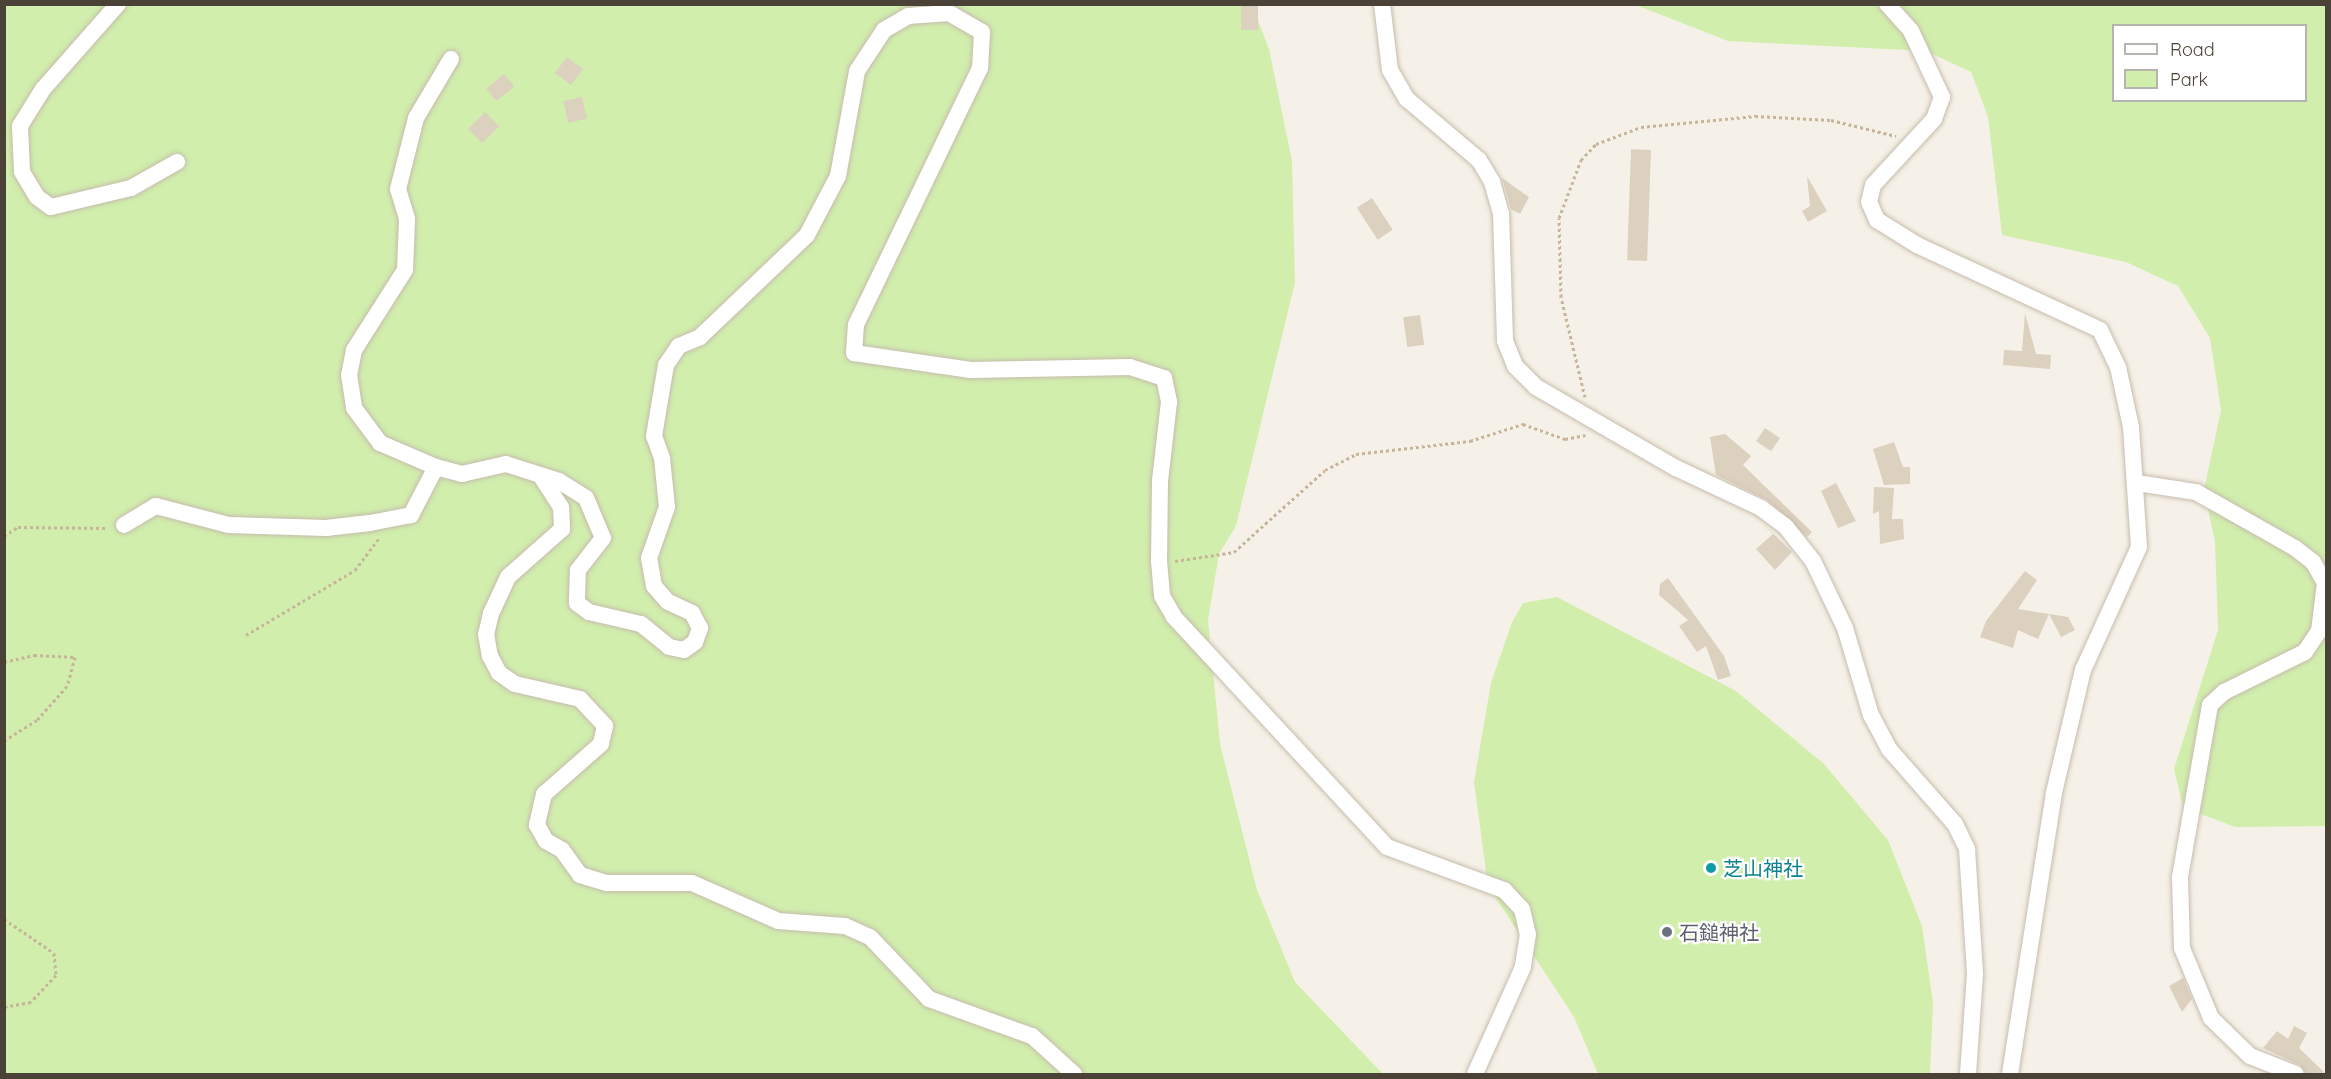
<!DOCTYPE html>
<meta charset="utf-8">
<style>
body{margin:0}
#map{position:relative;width:2331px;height:1079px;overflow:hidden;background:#f6f1e8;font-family:Quicksand,"Noto Sans JP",sans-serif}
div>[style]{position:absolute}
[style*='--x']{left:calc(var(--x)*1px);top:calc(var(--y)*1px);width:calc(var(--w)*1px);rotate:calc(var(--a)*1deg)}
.green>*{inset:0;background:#d1eead}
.building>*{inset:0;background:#dcd0bf;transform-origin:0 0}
.path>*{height:3px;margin-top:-1.5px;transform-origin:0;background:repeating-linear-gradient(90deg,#c6b599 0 3px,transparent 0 6px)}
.roads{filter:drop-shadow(0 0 2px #c6bcac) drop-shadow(0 0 2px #c6bcac)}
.street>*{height:16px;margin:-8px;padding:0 8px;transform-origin:8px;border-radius:8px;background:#fff}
.dots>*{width:16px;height:16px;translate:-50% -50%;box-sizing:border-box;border:3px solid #fff;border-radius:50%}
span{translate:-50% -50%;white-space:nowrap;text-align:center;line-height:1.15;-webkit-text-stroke:4.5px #fff;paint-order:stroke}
.culture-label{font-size:20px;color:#0d838f}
.left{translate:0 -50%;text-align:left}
.worship-label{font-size:20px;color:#5b616d}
.frame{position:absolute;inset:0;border:6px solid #4a4236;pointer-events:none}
.legend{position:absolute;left:2112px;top:24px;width:195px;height:78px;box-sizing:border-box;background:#fff;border:2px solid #b7b3af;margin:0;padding:8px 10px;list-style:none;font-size:18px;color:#4a4236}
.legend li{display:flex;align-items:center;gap:12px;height:30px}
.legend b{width:30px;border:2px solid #b7b3af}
</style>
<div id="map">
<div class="green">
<div style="clip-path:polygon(5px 5px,1252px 5px,1269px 49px,1292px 161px,1295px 282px,1236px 526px,1219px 554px,1208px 620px,1220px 744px,1257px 890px,1295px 982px,1383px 1074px,5px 1074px)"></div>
<div style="clip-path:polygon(evenodd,1636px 5px,2326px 5px,2326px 826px,2235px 827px,2183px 807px,2174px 769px,2218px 630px,2215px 542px,2204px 490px,2221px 410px,2210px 338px,2178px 286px,2126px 262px,2002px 235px,1988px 117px,1971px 72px,1926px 51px,1728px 41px,1636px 5px,2114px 26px,2306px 26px,2306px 100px,2114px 100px,2114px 26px)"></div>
<div style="clip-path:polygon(1557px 597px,1736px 691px,1824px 764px,1888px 840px,1922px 926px,1933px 1003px,1930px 1074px,1598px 1074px,1574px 1017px,1488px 886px,1474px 782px,1491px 683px,1512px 622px,1523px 603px)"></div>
</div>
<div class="building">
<div style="left:1241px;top:4px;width:17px;height:26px"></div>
<div style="left:567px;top:57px;width:20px;height:20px;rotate:37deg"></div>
<div style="left:504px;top:74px;width:16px;height:23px;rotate:50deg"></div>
<div style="left:582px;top:97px;width:22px;height:19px;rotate:77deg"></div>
<div style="left:485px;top:112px;width:20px;height:24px;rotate:45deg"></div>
<div style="left:1651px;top:150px;width:111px;height:20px;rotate:92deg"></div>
<div style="clip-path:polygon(1807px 176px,1827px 211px,1808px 222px,1802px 211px,1810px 206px)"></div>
<div style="clip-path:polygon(1502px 178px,1529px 197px,1520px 214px,1511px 209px)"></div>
<div style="left:1372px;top:198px;width:38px;height:18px;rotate:57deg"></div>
<div style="clip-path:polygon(2025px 313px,2036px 354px,2051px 355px,2050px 369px,2003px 365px,2004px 350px,2022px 351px)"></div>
<div style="left:1420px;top:315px;width:30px;height:17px;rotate:82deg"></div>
<div style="left:1765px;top:428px;width:18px;height:16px;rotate:34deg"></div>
<div style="clip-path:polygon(1725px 434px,1751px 456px,1743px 465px,1812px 532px,1807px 537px,1767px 500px,1716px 475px,1710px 437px)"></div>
<div style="clip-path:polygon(1894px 442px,1903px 467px,1910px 467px,1910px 484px,1884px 485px,1873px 449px)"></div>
<div style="clip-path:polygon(1836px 483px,1856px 521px,1838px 528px,1821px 491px)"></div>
<div style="clip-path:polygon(1874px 487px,1894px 488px,1892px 519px,1903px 519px,1904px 539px,1880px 544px,1879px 511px,1873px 514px)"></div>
<div style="clip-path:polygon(1759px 520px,1792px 552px,1775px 570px,1756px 549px,1773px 534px)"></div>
<div style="clip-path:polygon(2025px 571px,2037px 580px,2018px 609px,2068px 617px,2075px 630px,2061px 637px,2049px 614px,2038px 639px,2018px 630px,2013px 648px,1980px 637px,1986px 621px)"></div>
<div style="clip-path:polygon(1668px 578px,1724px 656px,1731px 676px,1718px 680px,1706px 646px,1697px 652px,1679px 626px,1688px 620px,1659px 595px,1660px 584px)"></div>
<div style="clip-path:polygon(2183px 978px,2192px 999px,2182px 1012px,2169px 986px)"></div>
<div style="clip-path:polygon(2294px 1026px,2307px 1033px,2299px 1048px,2326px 1074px,2306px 1074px,2300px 1065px,2263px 1048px,2277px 1031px,2288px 1039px)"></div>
</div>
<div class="path">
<div style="--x:1585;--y:397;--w:103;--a:-103.5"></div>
<div style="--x:1561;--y:297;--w:79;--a:-91.5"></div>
<div style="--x:1559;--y:218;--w:62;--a:-69.2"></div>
<div style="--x:1581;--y:160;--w:22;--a:-47"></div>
<div style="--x:1596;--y:144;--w:48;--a:-20.7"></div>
<div style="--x:1641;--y:127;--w:115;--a:-5.5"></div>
<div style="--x:1755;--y:116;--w:76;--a:3"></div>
<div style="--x:1831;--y:120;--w:67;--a:13.8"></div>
<div style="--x:4;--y:536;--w:17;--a:-33"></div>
<div style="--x:18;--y:527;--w:90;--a:0.6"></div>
<div style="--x:1175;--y:561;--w:60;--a:-8.7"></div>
<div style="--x:1234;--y:552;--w:122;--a:-42"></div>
<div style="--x:1325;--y:470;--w:35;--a:-27"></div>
<div style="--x:1356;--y:454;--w:115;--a:-6.5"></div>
<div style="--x:1470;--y:441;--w:56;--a:-17.8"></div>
<div style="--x:1523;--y:424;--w:45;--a:19.7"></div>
<div style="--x:1565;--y:439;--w:21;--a:-11"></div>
<div style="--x:246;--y:635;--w:127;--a:-30.8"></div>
<div style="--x:355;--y:570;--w:39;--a:-53"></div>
<div style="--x:4;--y:662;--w:31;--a:-13"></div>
<div style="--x:34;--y:655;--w:41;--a:2.8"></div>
<div style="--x:75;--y:657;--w:30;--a:105"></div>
<div style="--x:67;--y:686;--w:45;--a:131.4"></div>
<div style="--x:37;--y:720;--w:39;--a:148"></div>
<div style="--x:4;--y:919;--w:60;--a:34.2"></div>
<div style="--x:54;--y:953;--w:22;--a:85"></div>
<div style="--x:56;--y:975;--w:37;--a:133"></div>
<div style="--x:31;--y:1002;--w:27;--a:170"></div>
</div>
<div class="roads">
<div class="street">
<div style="--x:118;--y:4;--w:113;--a:131.4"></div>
<div style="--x:43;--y:89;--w:44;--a:121.9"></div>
<div style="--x:20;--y:126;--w:46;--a:87.5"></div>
<div style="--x:22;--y:172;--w:29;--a:59"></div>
<div style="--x:37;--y:197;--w:17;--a:36"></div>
<div style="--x:51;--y:207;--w:82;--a:-13.4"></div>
<div style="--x:131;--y:188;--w:53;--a:-29.5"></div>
<div style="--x:1382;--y:4;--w:66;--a:83.1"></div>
<div style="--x:1390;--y:70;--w:34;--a:60"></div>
<div style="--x:1407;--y:99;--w:94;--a:40.3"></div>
<div style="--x:1479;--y:160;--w:26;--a:59"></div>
<div style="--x:1492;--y:182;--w:32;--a:74"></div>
<div style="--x:1501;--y:213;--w:128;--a:88.2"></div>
<div style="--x:1505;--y:341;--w:27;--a:68"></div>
<div style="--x:1515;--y:366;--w:30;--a:45"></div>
<div style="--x:1536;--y:387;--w:162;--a:30.1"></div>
<div style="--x:1676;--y:468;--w:94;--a:25.2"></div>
<div style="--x:1761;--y:508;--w:31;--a:37"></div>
<div style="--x:1786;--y:527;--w:43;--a:51.5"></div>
<div style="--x:1813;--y:561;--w:74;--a:64.5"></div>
<div style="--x:1845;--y:628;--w:91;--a:73.4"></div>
<div style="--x:1871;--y:715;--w:38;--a:62"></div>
<div style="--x:1889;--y:749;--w:100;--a:48.7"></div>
<div style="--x:1955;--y:824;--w:28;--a:64"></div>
<div style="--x:1967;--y:849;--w:125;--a:86.3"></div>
<div style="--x:1975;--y:974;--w:100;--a:94"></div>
<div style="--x:1887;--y:4;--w:36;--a:48"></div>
<div style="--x:1911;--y:31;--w:73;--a:64.8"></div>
<div style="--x:1942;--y:97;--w:23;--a:110"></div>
<div style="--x:1934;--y:119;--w:90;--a:132.7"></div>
<div style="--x:1873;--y:185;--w:17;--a:103"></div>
<div style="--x:1869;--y:202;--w:20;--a:66"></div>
<div style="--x:1877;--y:220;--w:47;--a:32"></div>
<div style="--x:1917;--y:245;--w:202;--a:24.9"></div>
<div style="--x:2100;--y:330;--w:41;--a:64.1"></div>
<div style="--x:2118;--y:367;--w:61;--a:77.8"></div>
<div style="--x:2131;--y:427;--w:120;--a:86.2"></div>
<div style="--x:2139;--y:547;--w:135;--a:114.5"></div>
<div style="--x:2083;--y:670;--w:126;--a:103.3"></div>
<div style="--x:2054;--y:793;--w:284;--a:98.9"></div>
<div style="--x:451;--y:59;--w:69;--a:120.7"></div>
<div style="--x:416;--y:118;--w:73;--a:104.2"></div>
<div style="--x:398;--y:189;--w:31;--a:73"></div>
<div style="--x:407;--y:219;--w:51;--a:92.2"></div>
<div style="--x:405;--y:270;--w:95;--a:122.5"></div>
<div style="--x:354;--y:350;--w:25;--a:101"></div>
<div style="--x:349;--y:375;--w:33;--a:81"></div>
<div style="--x:354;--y:408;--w:44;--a:53.4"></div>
<div style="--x:380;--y:443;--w:61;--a:23.2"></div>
<div style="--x:436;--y:467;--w:27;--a:15"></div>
<div style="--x:462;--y:474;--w:45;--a:-12.8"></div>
<div style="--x:506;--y:464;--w:56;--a:17.8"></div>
<div style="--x:559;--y:481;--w:32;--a:32"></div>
<div style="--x:586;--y:498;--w:43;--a:67"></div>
<div style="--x:603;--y:538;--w:41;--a:128"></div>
<div style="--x:578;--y:570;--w:33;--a:92"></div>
<div style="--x:577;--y:603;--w:15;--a:37"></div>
<div style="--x:589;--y:612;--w:53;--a:13"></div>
<div style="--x:641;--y:624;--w:36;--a:39"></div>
<div style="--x:669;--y:647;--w:15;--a:11"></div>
<div style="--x:684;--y:650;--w:14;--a:-36"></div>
<div style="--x:695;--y:642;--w:15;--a:-70"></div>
<div style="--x:700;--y:628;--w:17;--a:-118"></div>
<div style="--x:692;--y:613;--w:26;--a:-155"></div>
<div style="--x:668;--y:602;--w:21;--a:-131"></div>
<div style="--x:654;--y:586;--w:28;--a:-100"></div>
<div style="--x:649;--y:558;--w:54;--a:-70.6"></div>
<div style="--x:667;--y:507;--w:49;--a:-95.8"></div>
<div style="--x:662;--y:458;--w:23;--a:-110"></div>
<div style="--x:654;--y:436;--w:72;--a:-80.4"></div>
<div style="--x:666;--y:365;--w:23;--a:-56"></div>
<div style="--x:679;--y:346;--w:23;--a:-23"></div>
<div style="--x:700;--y:337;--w:148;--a:-43.6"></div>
<div style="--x:807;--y:235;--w:67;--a:-62.3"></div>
<div style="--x:838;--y:176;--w:107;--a:-79.7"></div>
<div style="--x:857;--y:71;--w:49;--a:-56.6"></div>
<div style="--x:884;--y:30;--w:28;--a:-30"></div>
<div style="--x:908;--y:16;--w:41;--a:-4.2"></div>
<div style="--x:949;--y:13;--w:38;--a:30"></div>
<div style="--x:982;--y:32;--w:36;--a:93"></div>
<div style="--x:980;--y:68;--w:284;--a:115.8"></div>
<div style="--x:856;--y:324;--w:29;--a:94"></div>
<div style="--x:854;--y:353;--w:118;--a:8.3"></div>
<div style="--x:971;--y:370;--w:159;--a:-1.1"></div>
<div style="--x:1130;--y:367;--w:36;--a:18"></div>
<div style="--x:1164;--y:378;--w:25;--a:78"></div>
<div style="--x:1169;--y:402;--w:80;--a:96.5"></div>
<div style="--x:1160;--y:481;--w:80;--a:90.7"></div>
<div style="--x:1159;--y:561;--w:35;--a:85"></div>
<div style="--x:1162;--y:596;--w:24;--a:60"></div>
<div style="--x:1174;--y:617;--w:313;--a:47.2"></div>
<div style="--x:1387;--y:847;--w:125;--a:20.2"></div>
<div style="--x:1504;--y:890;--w:26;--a:47"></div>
<div style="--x:1522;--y:909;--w:26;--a:77"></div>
<div style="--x:1528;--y:934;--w:33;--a:99"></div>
<div style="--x:1523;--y:967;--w:117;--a:114.2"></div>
<div style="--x:542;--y:478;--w:35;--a:57"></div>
<div style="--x:561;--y:507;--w:22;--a:87"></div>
<div style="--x:562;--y:529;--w:72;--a:138.4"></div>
<div style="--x:508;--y:577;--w:40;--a:115"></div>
<div style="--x:491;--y:613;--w:22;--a:103"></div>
<div style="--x:486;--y:634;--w:22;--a:80"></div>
<div style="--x:490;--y:656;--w:19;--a:62"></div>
<div style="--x:499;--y:673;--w:19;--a:35"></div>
<div style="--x:515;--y:684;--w:67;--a:13"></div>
<div style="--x:580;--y:699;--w:37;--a:47"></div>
<div style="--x:605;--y:726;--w:18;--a:103"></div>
<div style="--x:601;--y:744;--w:76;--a:138.7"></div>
<div style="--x:544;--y:794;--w:32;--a:103"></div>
<div style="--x:537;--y:825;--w:18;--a:61"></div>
<div style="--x:546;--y:841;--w:18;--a:29"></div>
<div style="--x:562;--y:850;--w:31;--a:54"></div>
<div style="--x:580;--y:875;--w:28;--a:17"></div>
<div style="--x:607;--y:883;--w:85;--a:0"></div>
<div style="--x:692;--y:883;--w:94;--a:23.8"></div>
<div style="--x:778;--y:921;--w:67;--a:4.3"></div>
<div style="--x:845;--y:926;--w:27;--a:24"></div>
<div style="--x:870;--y:937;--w:86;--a:46.4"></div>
<div style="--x:929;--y:999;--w:109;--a:19.8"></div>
<div style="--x:1032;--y:1036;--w:57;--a:42.1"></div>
<div style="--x:2137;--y:483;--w:60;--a:8.7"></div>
<div style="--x:2196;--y:492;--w:114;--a:29.5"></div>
<div style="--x:2295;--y:548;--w:23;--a:38"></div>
<div style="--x:2313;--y:562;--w:24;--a:60"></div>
<div style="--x:2325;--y:583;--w:48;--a:97.1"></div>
<div style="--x:2319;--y:631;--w:25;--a:124"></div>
<div style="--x:2305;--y:652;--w:90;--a:153.7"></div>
<div style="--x:2224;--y:692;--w:19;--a:137"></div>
<div style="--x:2210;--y:705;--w:175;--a:99.9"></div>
<div style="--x:2180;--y:877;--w:71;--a:88.4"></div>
<div style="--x:2182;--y:948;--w:76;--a:67.5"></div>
<div style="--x:2211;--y:1018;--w:54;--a:44.3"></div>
<div style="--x:2250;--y:1056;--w:49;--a:21.4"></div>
<div style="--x:124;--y:525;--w:37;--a:-31"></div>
<div style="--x:156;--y:506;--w:75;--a:14.6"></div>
<div style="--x:229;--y:525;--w:97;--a:1.8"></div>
<div style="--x:326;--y:528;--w:44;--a:-6.5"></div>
<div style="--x:370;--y:523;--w:42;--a:-11"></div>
<div style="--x:411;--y:515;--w:54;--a:-62.5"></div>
</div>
</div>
<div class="dots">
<div style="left:1711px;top:868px;background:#0f9aa8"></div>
<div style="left:1667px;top:932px;background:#6b7280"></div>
</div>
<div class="culture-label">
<span class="left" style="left:1723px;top:868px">芝山神社</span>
</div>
<div class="worship-label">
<span class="left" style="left:1679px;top:932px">石鎚神社</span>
</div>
<div class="frame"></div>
<ul class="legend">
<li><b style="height:8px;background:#fff"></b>Road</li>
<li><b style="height:16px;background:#d1eead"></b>Park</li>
</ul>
</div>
